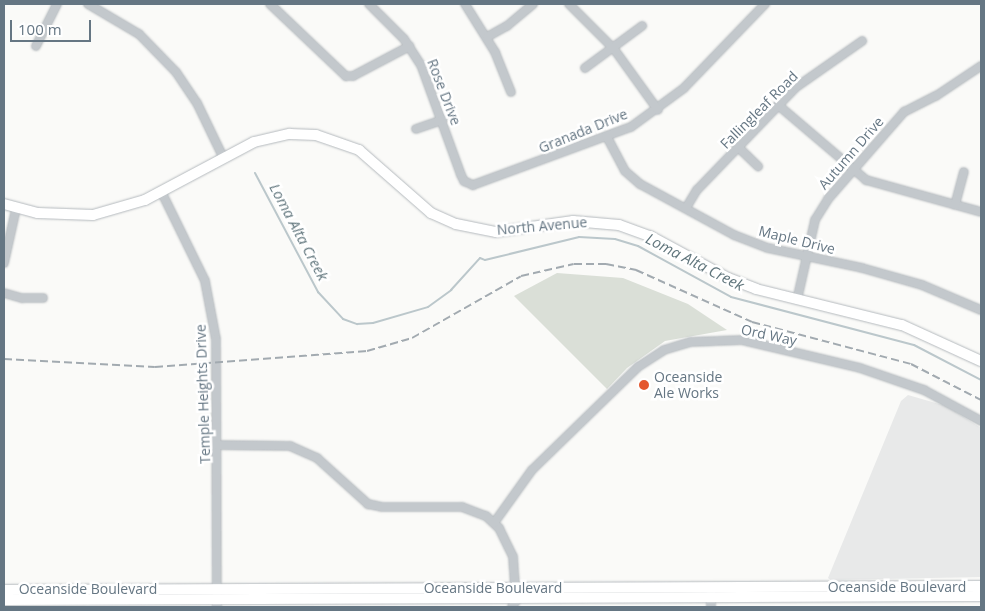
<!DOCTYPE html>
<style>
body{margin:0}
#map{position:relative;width:985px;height:611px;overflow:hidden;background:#fafaf8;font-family:"Open Sans",sans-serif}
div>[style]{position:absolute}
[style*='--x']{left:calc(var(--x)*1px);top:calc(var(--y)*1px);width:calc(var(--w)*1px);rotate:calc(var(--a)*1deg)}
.built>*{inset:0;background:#e8e9e9}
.green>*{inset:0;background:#dadfd7}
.stream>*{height:2px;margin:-1px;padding:0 1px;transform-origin:1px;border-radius:1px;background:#bbc7cb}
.roads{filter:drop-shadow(0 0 1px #b5babe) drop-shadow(0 0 1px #b5babe)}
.minor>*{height:8px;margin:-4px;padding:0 4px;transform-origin:4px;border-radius:4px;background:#c3c8cc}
.major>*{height:10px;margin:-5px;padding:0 5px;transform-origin:5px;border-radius:5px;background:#fff}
.rail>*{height:2px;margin-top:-1px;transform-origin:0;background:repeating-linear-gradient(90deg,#a2aab0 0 8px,transparent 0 12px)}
.dots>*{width:14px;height:14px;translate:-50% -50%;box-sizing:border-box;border:2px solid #fff;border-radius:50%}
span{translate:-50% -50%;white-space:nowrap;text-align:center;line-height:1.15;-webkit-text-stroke:5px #fff;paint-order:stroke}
.street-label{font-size:14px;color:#657683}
.poi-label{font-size:14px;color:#657683}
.left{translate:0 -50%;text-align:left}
.water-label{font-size:15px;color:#60757c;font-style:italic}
.frame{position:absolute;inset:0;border:5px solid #657683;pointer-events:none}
.scale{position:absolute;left:10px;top:20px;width:81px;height:22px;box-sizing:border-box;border:2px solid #657683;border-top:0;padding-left:6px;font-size:15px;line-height:18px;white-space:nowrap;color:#657683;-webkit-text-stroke:4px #fff;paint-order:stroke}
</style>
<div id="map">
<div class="built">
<div style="clip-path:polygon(908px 395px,946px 406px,981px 428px,981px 577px,831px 580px,828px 578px,901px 401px)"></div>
</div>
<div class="green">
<div style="clip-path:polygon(557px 273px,623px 278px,688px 304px,727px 330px,665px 341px,627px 368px,607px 389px,514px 296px)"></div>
</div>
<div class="stream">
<div style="--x:255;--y:173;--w:135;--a:62.1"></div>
<div style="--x:318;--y:292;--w:37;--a:47"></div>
<div style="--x:343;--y:319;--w:15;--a:20"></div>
<div style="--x:357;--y:324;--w:16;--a:-4"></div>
<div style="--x:373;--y:323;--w:57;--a:-16.2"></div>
<div style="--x:428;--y:307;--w:29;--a:-36"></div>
<div style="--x:451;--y:290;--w:43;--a:-47.8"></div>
<div style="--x:480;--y:258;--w:5;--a:22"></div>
<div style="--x:485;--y:260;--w:97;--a:-13.7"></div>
<div style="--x:579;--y:237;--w:36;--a:3"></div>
<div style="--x:615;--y:239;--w:24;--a:17"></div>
<div style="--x:638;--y:246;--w:106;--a:28.7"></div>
<div style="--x:731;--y:297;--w:189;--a:14.7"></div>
<div style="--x:914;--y:345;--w:76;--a:27.6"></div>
</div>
<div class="roads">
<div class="minor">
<div style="--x:88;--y:4;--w:59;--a:30.5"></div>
<div style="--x:139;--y:34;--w:53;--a:45.8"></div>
<div style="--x:176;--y:72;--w:37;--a:56"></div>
<div style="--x:197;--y:103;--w:60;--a:64.3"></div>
<div style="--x:270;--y:4;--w:105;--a:43.5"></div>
<div style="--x:346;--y:76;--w:7;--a:0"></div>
<div style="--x:353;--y:76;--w:64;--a:-27.8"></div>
<div style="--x:369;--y:4;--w:49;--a:45"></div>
<div style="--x:404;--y:39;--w:31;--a:57"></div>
<div style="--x:421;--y:65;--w:117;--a:70"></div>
<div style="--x:461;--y:175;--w:7;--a:63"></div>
<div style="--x:464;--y:181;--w:10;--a:24"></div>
<div style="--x:473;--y:185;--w:168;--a:-20.2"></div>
<div style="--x:631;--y:127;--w:66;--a:-36.3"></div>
<div style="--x:684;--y:88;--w:117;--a:-46"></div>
<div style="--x:465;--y:4;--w:57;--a:58"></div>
<div style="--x:495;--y:52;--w:43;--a:68.2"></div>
<div style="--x:569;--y:4;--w:64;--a:45"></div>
<div style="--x:614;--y:49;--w:75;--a:54.2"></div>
<div style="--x:487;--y:37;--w:23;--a:-29"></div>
<div style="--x:507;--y:26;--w:34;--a:-40"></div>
<div style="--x:36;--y:46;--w:47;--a:-63.4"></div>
<div style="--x:585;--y:68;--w:71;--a:-36.4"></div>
<div style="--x:778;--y:105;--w:116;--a:40.4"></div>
<div style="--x:866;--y:180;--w:119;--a:15.5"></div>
<div style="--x:416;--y:129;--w:28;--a:-19"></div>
<div style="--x:607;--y:137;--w:38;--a:62"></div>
<div style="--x:625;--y:171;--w:20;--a:41"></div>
<div style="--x:640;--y:184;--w:107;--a:28.5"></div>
<div style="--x:734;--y:235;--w:36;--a:21"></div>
<div style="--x:768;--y:248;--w:96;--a:12"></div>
<div style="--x:862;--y:268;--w:62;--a:15.8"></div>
<div style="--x:922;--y:285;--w:64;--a:23"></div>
<div style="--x:738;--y:147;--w:28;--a:44"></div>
<div style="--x:161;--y:191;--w:100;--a:63.9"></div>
<div style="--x:205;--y:281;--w:59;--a:79.3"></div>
<div style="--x:216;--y:339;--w:268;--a:89.8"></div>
<div style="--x:955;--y:205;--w:34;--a:-75"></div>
<div style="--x:686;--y:208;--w:21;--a:-59"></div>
<div style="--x:697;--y:190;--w:141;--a:-46.1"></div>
<div style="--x:795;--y:88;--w:82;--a:-35"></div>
<div style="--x:4;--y:263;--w:55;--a:-77.5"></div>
<div style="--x:4;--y:293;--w:19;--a:16"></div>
<div style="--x:22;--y:298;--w:21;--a:0"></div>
<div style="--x:797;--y:300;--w:82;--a:-77.3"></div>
<div style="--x:815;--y:220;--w:25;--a:-58"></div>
<div style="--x:828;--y:199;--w:116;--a:-48.9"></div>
<div style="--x:904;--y:112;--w:36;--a:-27"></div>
<div style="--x:936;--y:96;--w:54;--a:-33.7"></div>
<div style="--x:217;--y:445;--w:73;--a:0.8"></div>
<div style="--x:290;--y:446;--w:30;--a:24"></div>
<div style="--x:317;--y:458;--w:69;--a:42"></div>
<div style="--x:368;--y:504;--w:14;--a:12"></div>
<div style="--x:382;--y:507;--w:80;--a:0"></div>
<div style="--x:462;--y:507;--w:26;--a:21"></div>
<div style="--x:486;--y:516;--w:18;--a:43"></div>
<div style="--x:499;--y:528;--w:32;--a:64"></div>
<div style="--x:513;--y:557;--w:44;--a:86.1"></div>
<div style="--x:516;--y:601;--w:7;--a:124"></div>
<div style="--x:494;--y:523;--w:65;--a:-54.4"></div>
<div style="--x:532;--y:470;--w:148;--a:-44.2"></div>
<div style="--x:638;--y:367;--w:31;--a:-33"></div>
<div style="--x:664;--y:350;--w:28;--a:-17"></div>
<div style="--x:691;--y:342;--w:51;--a:-2.2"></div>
<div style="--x:742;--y:340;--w:121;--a:13.3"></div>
<div style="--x:860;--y:368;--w:68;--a:19"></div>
<div style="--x:924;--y:390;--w:65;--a:28.5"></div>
<div style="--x:711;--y:592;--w:15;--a:90"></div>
</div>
<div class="major">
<div style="--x:4;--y:204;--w:35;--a:15"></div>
<div style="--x:38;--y:213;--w:55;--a:2.1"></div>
<div style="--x:93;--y:215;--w:54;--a:-16.1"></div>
<div style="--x:145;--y:200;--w:123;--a:-28"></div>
<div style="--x:254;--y:142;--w:37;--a:-13"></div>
<div style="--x:290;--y:134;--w:26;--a:2"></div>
<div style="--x:316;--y:135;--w:46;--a:19.2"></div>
<div style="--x:359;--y:150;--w:96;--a:41.2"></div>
<div style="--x:431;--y:213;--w:27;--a:24"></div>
<div style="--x:456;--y:224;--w:41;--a:11.3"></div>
<div style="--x:496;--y:232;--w:78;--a:-8.1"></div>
<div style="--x:573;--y:221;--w:46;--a:5"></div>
<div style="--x:619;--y:225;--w:33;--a:20"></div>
<div style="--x:650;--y:236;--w:89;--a:28.3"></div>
<div style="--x:728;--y:278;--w:30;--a:21"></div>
<div style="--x:756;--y:289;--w:150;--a:13.9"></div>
<div style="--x:902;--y:325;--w:87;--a:24.5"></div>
<div style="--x:4;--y:590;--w:977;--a:-0.23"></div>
<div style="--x:4;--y:600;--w:977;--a:-0.23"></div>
</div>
</div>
<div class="rail">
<div style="--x:4;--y:359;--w:151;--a:3"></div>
<div style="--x:155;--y:367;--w:213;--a:-4.3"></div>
<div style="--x:367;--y:351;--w:47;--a:-16.1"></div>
<div style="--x:412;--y:338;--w:125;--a:-29.6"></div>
<div style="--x:521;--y:276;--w:54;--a:-12.8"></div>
<div style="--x:574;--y:264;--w:32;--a:0"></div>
<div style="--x:606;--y:264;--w:31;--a:11"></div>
<div style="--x:636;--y:270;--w:127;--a:24.1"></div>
<div style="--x:752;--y:322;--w:164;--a:14.8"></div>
<div style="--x:911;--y:364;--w:79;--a:27.2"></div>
</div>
<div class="dots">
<div style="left:644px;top:385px;background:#e4572e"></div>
</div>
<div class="street-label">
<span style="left:444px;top:92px;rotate:69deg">Rose Drive</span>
<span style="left:759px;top:110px;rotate:-45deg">Fallingleaf Road</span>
<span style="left:583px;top:131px;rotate:-22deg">Granada Drive</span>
<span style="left:851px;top:153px;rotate:-49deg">Autumn Drive</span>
<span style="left:542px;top:226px;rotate:-5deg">North Avenue</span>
<span style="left:797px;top:240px;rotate:14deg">Maple Drive</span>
<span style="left:769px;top:335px;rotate:12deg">Ord Way</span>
<span style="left:203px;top:394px;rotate:-92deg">Temple Heights Drive</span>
<span style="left:897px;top:587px">Oceanside Boulevard</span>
<span style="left:493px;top:588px">Oceanside Boulevard</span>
<span style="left:88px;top:589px">Oceanside Boulevard</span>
</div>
<div class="poi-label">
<span class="left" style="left:654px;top:385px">Oceanside<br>Ale Works</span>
</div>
<div class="water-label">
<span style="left:299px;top:232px;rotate:62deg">Loma Alta Creek</span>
<span style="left:695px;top:262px;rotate:27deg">Loma Alta Creek</span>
</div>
<div class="frame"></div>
<div class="scale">100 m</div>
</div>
